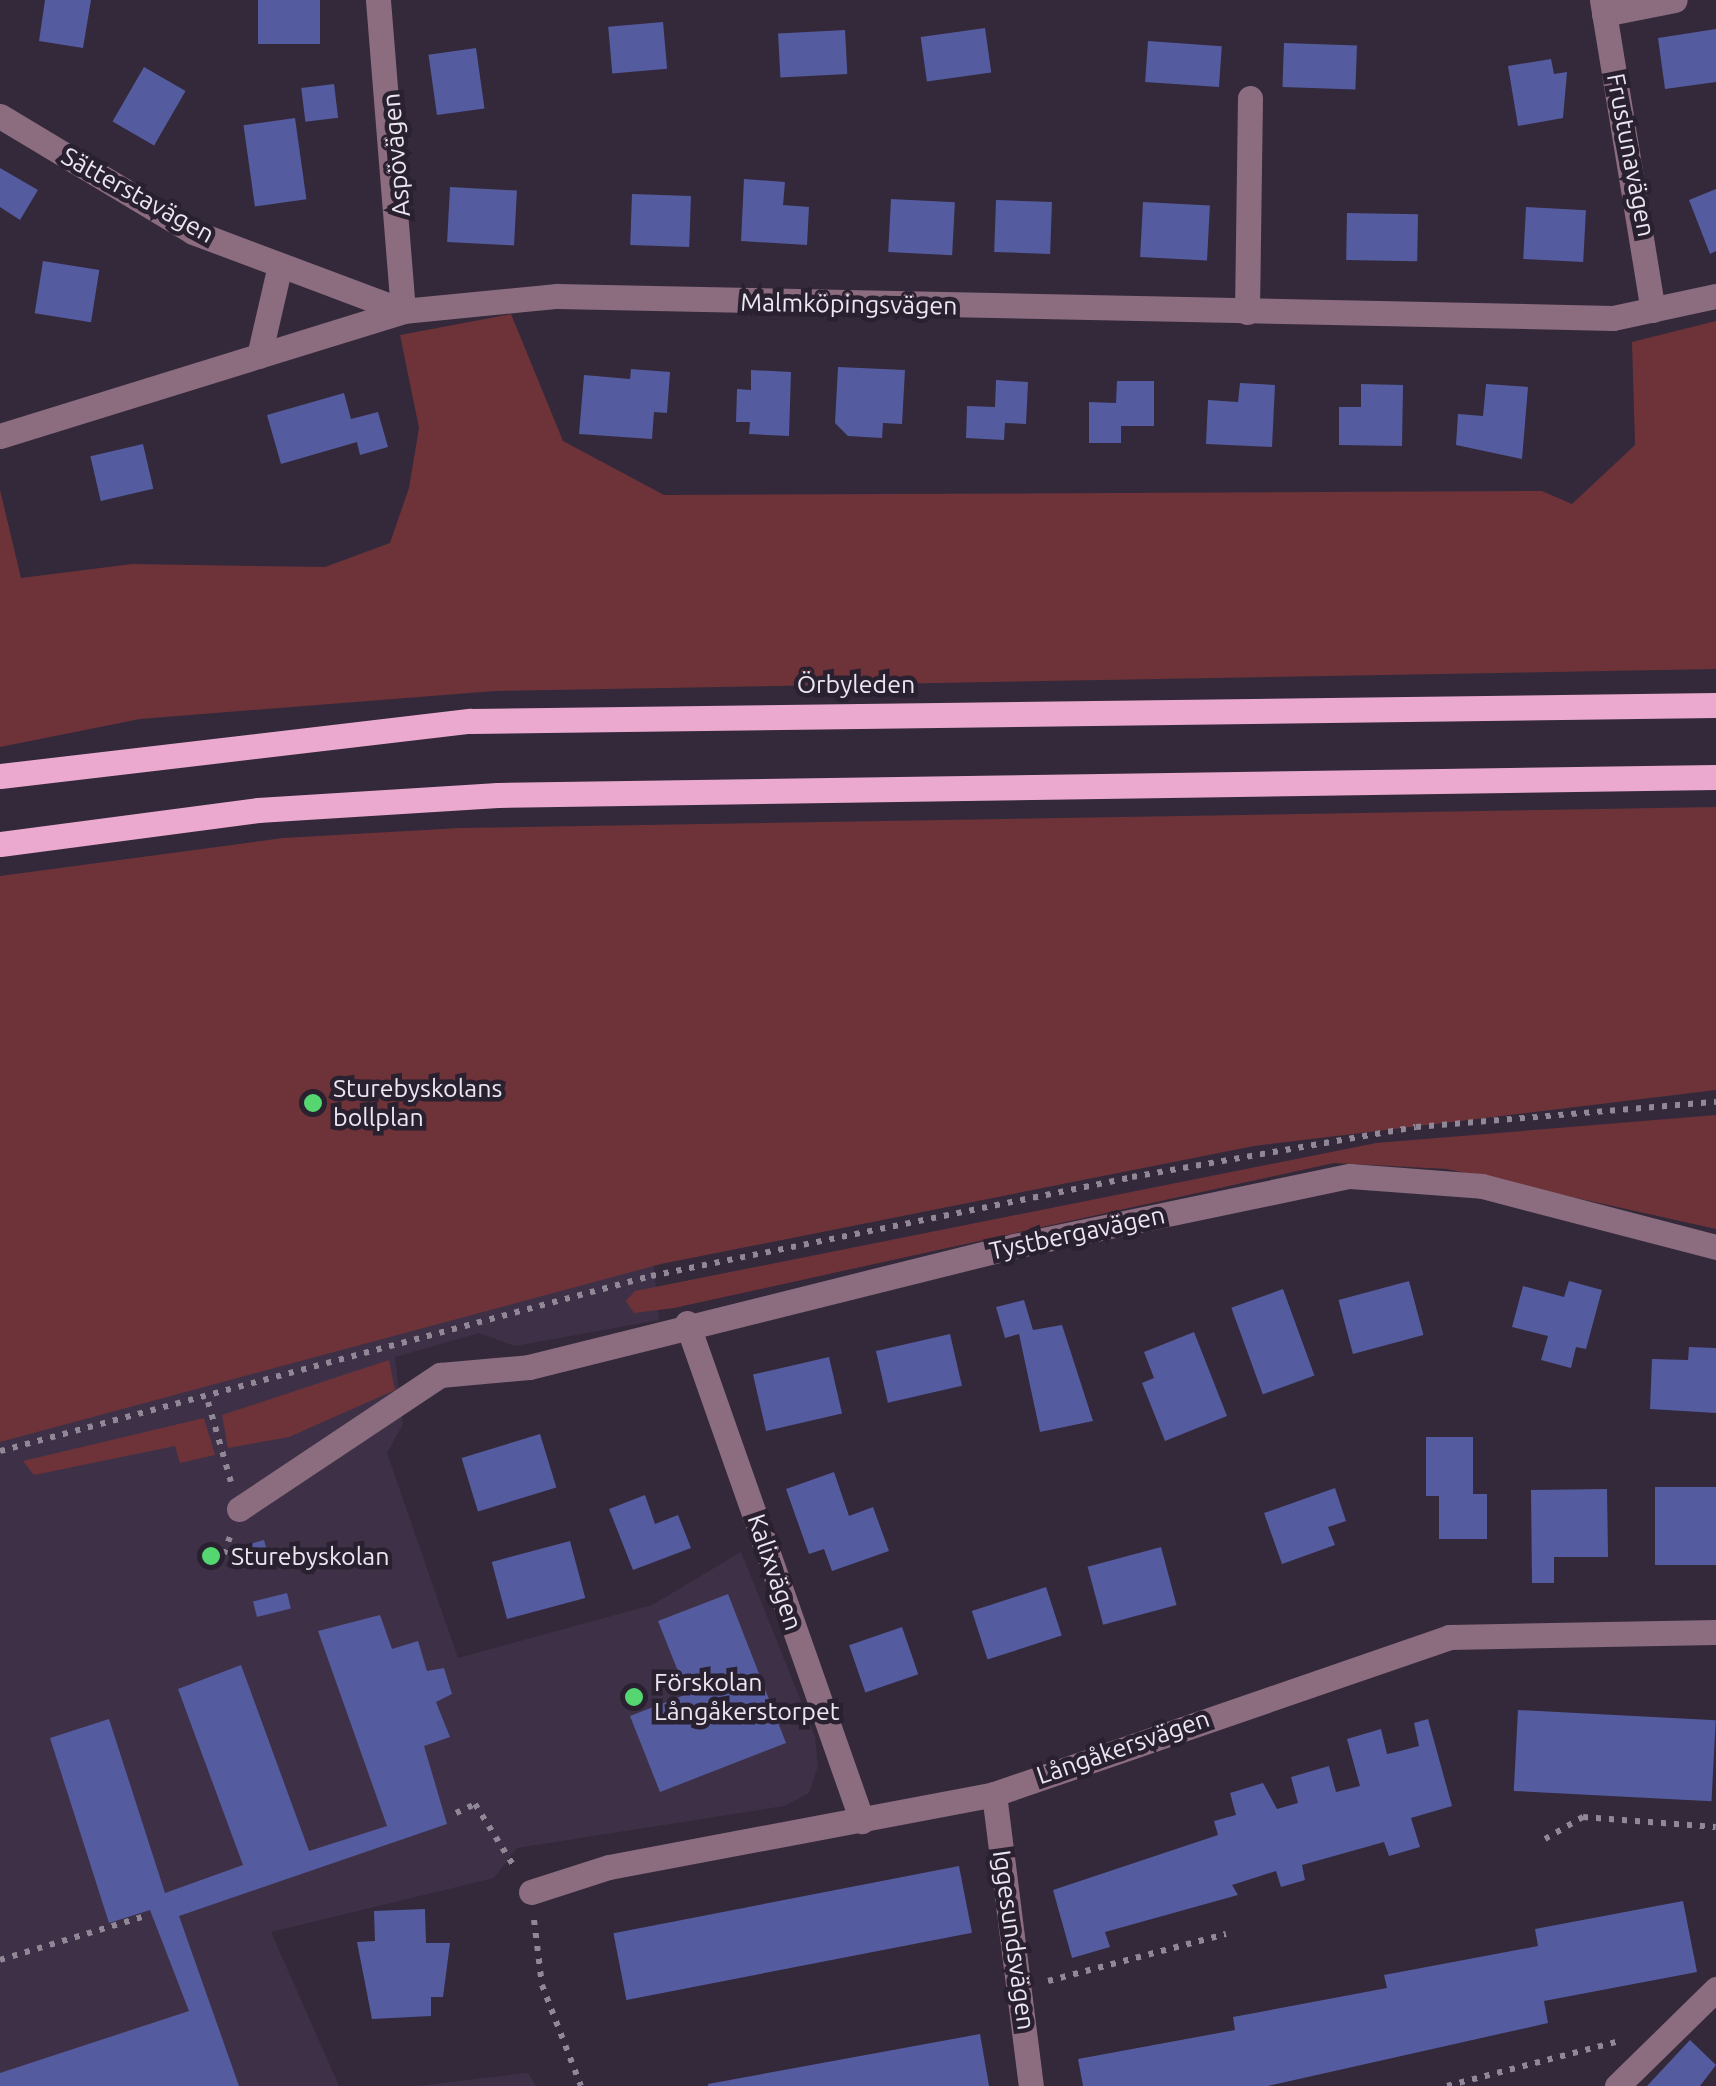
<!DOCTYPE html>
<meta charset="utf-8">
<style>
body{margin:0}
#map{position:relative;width:1716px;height:2086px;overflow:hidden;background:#33293a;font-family:Ubuntu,sans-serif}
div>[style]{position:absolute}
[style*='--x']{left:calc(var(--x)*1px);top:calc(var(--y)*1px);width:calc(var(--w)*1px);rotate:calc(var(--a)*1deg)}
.built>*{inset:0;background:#3e3147}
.green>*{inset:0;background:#6d3339}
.building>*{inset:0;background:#555b9f;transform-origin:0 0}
.path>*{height:6px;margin-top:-3px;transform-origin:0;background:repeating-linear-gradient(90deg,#908896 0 5px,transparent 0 13px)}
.minor>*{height:25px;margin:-12.5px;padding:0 12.5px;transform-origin:12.5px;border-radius:12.5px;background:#8c6c7f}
.major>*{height:25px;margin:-12.5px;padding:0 12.5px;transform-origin:12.5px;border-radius:12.5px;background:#eba9d0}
.dots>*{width:28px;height:28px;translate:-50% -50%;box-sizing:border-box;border:5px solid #292030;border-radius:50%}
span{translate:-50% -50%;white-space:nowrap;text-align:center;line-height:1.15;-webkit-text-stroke:9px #292030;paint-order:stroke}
.street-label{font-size:25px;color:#ece6f1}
.poi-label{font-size:25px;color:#ece6f1}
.left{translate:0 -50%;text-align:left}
</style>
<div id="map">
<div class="built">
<div style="clip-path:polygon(0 1015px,647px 1198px,659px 1320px,515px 1346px,479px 1333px,395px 1357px,403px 1424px,387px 1453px,458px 1658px,652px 1605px,741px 1552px,815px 1736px,818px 1766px,809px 1793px,784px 1806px,517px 1848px,494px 1878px,271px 1932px,339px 2086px,0 2086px)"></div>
<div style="clip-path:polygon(528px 2073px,536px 2086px,417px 2086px)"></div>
</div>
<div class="green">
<div style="clip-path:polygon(511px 314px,563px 441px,664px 495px,1542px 491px,1572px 504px,1635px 445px,1632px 342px,1716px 321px,1716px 669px,495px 691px,140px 719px,0 747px,0 490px,21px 578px,132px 564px,325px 567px,390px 543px,409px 488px,419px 428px,400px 335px)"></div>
<div style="clip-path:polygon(1716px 807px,1716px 1090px,1254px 1146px,661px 1264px,0 1442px,0 876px,283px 838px,460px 828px)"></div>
<div style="clip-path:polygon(1716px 1115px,1716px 1229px,1447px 1169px,1334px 1163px,674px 1308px,634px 1313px,626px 1301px,635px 1291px,1376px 1143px)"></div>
<div style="clip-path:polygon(389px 1360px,395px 1390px,289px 1437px,228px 1448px,222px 1415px)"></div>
<div style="clip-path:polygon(204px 1418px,215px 1455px,180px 1463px,175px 1446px,34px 1475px,23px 1461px)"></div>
</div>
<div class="building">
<div style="clip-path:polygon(45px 0,91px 0,83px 48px,39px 41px)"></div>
<div style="left:258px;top:0;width:62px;height:44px"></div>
<div style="left:663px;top:22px;width:47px;height:55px;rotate:85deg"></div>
<div style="left:985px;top:28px;width:45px;height:65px;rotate:82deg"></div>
<div style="clip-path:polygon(1716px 29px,1716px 82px,1665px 89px,1658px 38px)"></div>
<div style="left:845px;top:30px;width:44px;height:67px;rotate:87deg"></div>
<div style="left:1148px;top:41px;width:74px;height:41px;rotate:4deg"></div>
<div style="left:1284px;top:43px;width:73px;height:44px;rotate:2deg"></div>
<div style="left:476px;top:48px;width:61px;height:48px;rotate:82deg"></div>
<div style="clip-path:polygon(1551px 59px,1554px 74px,1567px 72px,1563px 118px,1518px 126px,1508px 66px)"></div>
<div style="left:144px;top:67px;width:48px;height:63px;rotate:30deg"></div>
<div style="left:334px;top:84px;width:34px;height:33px;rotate:83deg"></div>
<div style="left:295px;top:118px;width:82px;height:52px;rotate:82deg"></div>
<div style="clip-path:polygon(0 168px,38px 190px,20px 220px,0 207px)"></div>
<div style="clip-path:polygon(744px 179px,785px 182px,783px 205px,809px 207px,807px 245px,741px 241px)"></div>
<div style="left:450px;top:187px;width:67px;height:55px;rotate:3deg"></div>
<div style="clip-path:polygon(1716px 189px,1716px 251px,1710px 254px,1689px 200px)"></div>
<div style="left:632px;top:194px;width:59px;height:51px;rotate:2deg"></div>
<div style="left:891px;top:199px;width:64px;height:53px;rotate:3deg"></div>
<div style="left:996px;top:200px;width:56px;height:52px;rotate:2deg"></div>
<div style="left:1143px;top:202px;width:67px;height:55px;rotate:3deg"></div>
<div style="left:1526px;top:207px;width:60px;height:52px;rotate:3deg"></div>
<div style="left:1347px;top:213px;width:71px;height:47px;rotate:1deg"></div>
<div style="left:43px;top:261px;width:57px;height:53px;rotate:9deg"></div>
<div style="clip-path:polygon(838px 367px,905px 370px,902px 424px,883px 423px,882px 438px,848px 436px,835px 423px)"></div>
<div style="clip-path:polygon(631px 369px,670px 372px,667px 413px,654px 412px,652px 439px,579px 434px,584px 375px,630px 379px)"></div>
<div style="clip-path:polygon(751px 370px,791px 372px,789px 436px,749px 434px,750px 422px,736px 422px,737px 389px,751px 390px)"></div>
<div style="clip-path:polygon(996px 380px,1028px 382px,1026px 424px,1005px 423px,1004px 440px,966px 438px,967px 406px,995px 407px)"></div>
<div style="clip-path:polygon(1117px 381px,1154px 381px,1154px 426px,1121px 426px,1121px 443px,1089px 443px,1089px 402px,1116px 403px)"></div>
<div style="clip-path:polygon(1240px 383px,1275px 385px,1272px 447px,1206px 444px,1208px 400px,1238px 402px)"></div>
<div style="clip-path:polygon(1361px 384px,1403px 385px,1402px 446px,1339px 445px,1339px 407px,1361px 407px)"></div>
<div style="clip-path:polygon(1486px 384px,1528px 387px,1522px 459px,1456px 445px,1458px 414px,1483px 416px)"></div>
<div style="clip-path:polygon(344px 393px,351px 419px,378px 412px,388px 447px,360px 455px,357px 442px,281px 464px,267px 415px)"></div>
<div style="left:143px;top:444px;width:46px;height:54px;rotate:77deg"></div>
<div style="left:1409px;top:1281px;width:56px;height:73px;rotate:75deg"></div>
<div style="clip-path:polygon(1569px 1281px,1602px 1290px,1586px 1349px,1576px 1347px,1571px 1368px,1541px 1360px,1548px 1336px,1512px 1327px,1523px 1286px,1564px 1297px)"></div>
<div style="left:1283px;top:1289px;width:92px;height:55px;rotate:70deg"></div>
<div style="clip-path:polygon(1024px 1300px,1033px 1330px,1062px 1325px,1093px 1421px,1040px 1432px,1019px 1334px,1005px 1338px,996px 1307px)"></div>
<div style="clip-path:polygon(1194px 1332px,1227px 1416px,1165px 1441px,1142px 1383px,1154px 1378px,1144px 1352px)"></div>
<div style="left:950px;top:1334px;width:53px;height:76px;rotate:77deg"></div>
<div style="clip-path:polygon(1689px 1347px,1716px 1348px,1716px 1413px,1650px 1409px,1652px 1359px,1688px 1360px)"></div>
<div style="left:829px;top:1357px;width:58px;height:78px;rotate:77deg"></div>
<div style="left:540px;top:1434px;width:56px;height:82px;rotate:73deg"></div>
<div style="clip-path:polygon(1426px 1437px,1473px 1437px,1473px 1494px,1487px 1494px,1487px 1539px,1439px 1539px,1439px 1496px,1426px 1496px)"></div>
<div style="clip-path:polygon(834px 1472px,849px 1516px,873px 1507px,889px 1551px,832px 1571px,824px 1549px,809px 1554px,786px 1489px)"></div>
<div style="left:1716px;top:1487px;width:78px;height:61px;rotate:90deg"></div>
<div style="clip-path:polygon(1335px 1488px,1346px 1521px,1328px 1527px,1335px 1545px,1282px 1564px,1264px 1513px)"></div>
<div style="clip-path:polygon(1607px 1489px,1608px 1557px,1554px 1557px,1554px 1583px,1532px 1583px,1531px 1490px)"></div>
<div style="clip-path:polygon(645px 1495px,655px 1524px,678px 1515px,691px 1548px,633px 1570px,609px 1509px)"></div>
<div style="left:264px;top:1540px;width:19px;height:27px;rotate:74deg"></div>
<div style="left:570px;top:1541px;width:59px;height:81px;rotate:75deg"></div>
<div style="left:1161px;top:1547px;width:60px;height:76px;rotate:75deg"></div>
<div style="left:1046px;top:1587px;width:51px;height:78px;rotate:72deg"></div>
<div style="left:287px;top:1593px;width:16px;height:35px;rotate:76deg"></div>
<div style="clip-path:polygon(728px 1594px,786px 1743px,660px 1792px,630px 1716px,687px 1694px,658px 1621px)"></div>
<div style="clip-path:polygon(380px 1615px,392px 1649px,418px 1641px,427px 1671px,444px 1668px,452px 1694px,436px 1702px,450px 1737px,424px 1746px,447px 1824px,179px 1916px,239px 2086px,0 2086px,0 2073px,189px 2011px,150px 1910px,109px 1923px,50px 1738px,109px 1719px,165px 1893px,243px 1865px,178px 1689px,241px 1665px,309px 1851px,387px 1826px,318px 1631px)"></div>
<div style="left:902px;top:1627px;width:50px;height:56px;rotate:71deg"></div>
<div style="left:1518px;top:1710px;width:198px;height:81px;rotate:3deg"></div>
<div style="clip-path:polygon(1428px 1719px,1452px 1806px,1411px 1818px,1420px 1847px,1389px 1856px,1384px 1842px,1302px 1865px,1305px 1880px,1281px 1887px,1276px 1871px,1232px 1885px,1238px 1895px,1105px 1932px,1110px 1947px,1072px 1958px,1053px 1890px,1218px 1835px,1214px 1821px,1236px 1815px,1230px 1793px,1263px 1783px,1277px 1809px,1298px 1803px,1291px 1777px,1329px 1766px,1336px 1792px,1360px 1786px,1347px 1739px,1381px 1729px,1387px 1754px,1396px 1752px,1419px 1746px,1414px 1723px)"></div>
<div style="left:959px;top:1866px;width:68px;height:352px;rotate:79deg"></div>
<div style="clip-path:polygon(1683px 1901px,1697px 1972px,1544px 2001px,1548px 2023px,1268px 2086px,1083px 2086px,1078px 2059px,1235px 2030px,1233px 2017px,1387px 1988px,1384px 1975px,1538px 1946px,1535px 1929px)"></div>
<div style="clip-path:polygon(425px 1909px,426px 1943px,450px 1943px,443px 1997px,431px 1997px,431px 2016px,372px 2019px,357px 1942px,375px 1941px,374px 1911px)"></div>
<div style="clip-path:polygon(980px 2034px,989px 2086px,708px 2086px,708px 2084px)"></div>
<div style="clip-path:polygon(1690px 2040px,1716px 2065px,1700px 2086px,1647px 2086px)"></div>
</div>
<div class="path">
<div style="--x:208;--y:1402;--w:83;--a:74"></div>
<div style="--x:0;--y:1451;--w:674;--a:-15.05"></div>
<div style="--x:651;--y:1276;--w:491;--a:-11.6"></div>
<div style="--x:1132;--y:1177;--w:288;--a:-10"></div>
<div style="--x:1416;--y:1127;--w:301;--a:-4.8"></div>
<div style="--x:224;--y:1554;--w:18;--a:-71"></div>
<div style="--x:456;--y:1813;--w:21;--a:-25"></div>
<div style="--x:475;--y:1804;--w:75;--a:58"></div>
<div style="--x:1545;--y:1839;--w:44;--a:-30.1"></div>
<div style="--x:1583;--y:1817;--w:133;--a:4.3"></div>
<div style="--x:534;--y:1920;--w:65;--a:83"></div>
<div style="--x:542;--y:1985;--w:108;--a:68.9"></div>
<div style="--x:0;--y:1960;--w:148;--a:-16.8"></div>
<div style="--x:1048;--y:1981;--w:184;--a:-14.8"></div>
<div style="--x:1447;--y:2086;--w:179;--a:-14.6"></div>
</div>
<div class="minor">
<div style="--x:1602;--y:0;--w:314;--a:80.7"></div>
<div style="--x:1604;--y:14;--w:72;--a:-11.2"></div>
<div style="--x:0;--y:116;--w:225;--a:31"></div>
<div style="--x:193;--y:232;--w:224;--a:20.6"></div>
<div style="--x:403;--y:311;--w:312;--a:-94.6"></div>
<div style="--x:1247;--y:312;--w:214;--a:-89.2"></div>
<div style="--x:259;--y:356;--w:93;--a:-77"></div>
<div style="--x:0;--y:436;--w:422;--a:-17.2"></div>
<div style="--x:403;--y:311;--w:155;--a:-5.6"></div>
<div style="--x:557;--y:296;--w:1056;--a:1.19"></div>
<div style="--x:1613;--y:318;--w:105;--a:-12.1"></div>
<div style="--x:687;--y:1323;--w:528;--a:70.64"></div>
<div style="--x:239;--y:1509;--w:242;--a:-33.7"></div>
<div style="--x:440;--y:1375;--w:89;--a:-5.1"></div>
<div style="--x:529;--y:1367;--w:500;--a:-14"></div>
<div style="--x:1014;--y:1246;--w:343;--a:-11.8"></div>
<div style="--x:1350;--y:1176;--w:132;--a:4.3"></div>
<div style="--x:1482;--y:1186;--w:242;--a:14.6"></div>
<div style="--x:994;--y:1794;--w:294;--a:82.8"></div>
<div style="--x:531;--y:1892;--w:82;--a:-17.8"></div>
<div style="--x:609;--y:1867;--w:392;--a:-10.7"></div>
<div style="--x:994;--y:1794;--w:481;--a:-19"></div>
<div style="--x:1449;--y:1637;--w:267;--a:-1.1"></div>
<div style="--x:1617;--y:2086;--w:139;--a:-44.4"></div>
</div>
<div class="major">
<div style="--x:0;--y:776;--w:474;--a:-6.7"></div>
<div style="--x:471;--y:721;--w:1245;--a:-0.74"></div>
<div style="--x:0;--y:844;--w:260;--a:-7.5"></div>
<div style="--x:258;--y:810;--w:240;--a:-3.6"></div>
<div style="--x:498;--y:795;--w:1218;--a:-0.85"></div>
</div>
<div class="dots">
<div style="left:313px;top:1103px;background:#56d671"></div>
<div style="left:211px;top:1556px;background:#56d671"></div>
<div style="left:634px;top:1697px;background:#56d671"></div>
</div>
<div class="street-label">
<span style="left:396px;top:155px;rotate:-95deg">Aspövägen</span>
<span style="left:1631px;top:155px;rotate:79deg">Frustunavägen</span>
<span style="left:138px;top:195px;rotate:29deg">Sätterstavägen</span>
<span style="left:849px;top:304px;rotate:1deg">Malmköpingsvägen</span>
<span style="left:856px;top:684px">Örbyleden</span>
<span style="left:1077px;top:1233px;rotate:-12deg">Tystbergavägen</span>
<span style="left:775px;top:1572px;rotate:71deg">Kalixvägen</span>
<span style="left:1123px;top:1747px;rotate:-19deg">Långåkersvägen</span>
<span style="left:1014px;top:1940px;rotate:82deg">Iggesundsvägen</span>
</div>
<div class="poi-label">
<span class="left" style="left:333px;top:1103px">Sturebyskolans<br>bollplan</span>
<span class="left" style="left:231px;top:1556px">Sturebyskolan</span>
<span class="left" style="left:654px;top:1697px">Förskolan<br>Långåkerstorpet</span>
</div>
</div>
